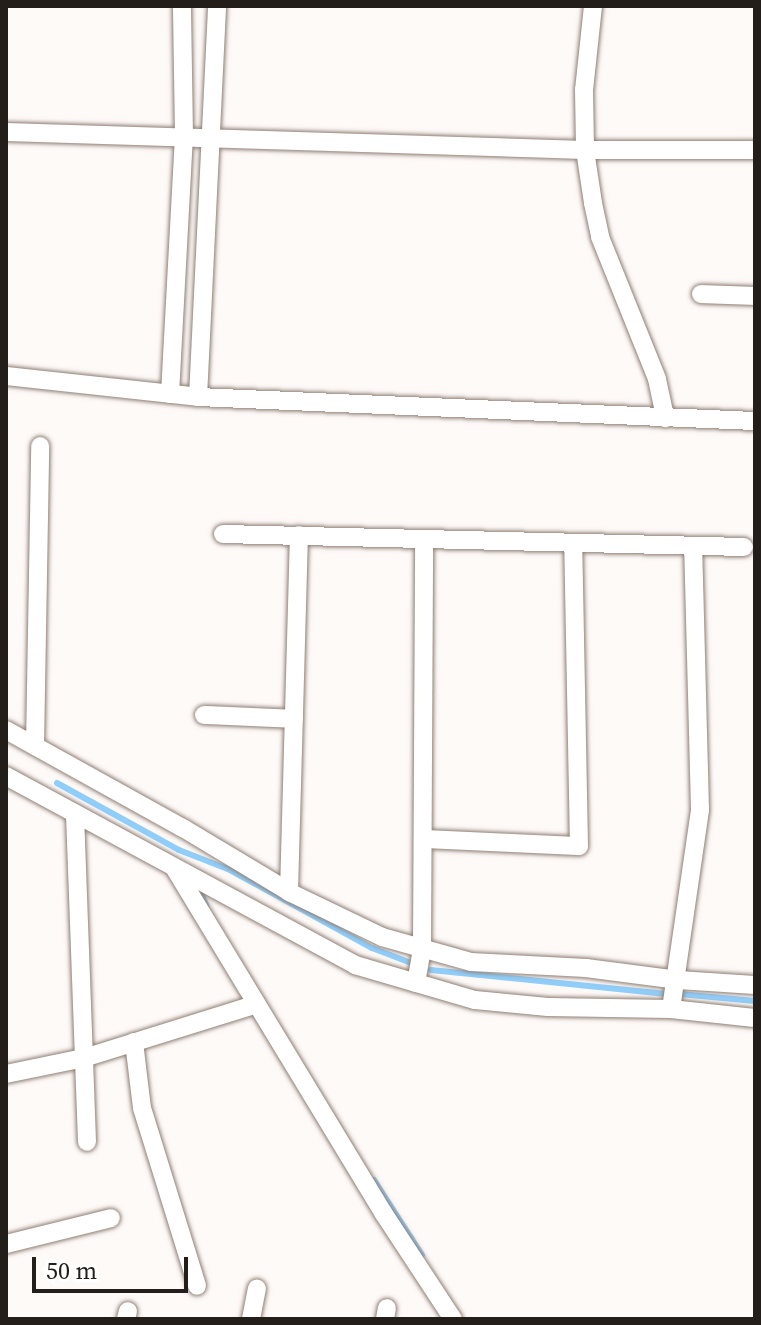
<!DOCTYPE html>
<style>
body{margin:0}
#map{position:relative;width:761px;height:1325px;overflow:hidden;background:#fefaf8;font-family:"Source Serif 4",serif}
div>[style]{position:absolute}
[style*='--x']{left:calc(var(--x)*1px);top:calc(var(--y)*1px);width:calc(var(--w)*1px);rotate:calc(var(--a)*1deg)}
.stream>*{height:6px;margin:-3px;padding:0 3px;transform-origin:3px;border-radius:3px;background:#90cefa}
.roads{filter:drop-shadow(0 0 2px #8e7e74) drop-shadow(0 0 2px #8e7e74)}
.street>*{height:18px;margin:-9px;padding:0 9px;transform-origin:9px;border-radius:9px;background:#fff}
span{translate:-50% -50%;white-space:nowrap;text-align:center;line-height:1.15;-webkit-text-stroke:6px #fff;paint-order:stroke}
.frame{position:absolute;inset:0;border:8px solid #241e1a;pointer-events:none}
.scale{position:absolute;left:32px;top:1257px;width:156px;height:36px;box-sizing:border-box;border:4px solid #241e1a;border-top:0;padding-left:10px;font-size:24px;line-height:28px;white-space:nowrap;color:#241e1a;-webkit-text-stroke:6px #fff;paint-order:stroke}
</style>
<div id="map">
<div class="stream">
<div style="--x:57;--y:783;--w:139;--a:28.8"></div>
<div style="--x:179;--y:850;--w:55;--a:21.4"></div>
<div style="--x:230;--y:870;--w:162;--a:28.8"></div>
<div style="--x:372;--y:948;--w:42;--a:21"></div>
<div style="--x:201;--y:892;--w:14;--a:69"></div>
<div style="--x:431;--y:970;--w:237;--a:5.8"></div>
<div style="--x:680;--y:994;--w:75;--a:5.3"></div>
<div style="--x:374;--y:1180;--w:89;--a:57.4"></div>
</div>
<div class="roads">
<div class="street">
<div style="--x:593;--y:6;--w:84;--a:96.1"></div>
<div style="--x:584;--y:90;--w:60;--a:89"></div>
<div style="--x:585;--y:150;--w:54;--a:81.4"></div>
<div style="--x:593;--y:203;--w:35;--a:78"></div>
<div style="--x:600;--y:237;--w:153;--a:68.1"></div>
<div style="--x:657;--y:379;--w:40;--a:78"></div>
<div style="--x:6;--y:132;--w:579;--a:1.78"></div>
<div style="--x:585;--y:150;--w:170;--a:0"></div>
<div style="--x:701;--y:294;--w:54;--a:2.1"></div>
<div style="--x:6;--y:376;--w:193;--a:6.2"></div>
<div style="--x:198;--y:397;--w:558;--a:2.47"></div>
<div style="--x:170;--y:394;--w:258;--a:-86.9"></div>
<div style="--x:184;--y:136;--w:130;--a:-90.9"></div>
<div style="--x:198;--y:397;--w:391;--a:-87.2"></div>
<div style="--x:223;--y:534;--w:521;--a:1.43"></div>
<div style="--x:204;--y:715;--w:90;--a:2.5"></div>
<div style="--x:6;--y:730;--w:202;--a:29"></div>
<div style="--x:183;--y:828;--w:126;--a:31"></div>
<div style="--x:291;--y:893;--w:101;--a:25.8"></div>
<div style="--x:382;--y:937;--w:92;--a:15.7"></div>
<div style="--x:471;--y:962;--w:115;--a:3"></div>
<div style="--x:586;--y:968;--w:93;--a:7.4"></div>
<div style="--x:678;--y:980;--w:77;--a:3.7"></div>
<div style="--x:35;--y:746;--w:300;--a:-89"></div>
<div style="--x:6;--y:776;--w:397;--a:28.4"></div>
<div style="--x:355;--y:965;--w:125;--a:16.3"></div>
<div style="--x:475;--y:1000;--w:73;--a:5.5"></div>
<div style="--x:548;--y:1007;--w:123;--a:0.9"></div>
<div style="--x:671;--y:1009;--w:84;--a:6.1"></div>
<div style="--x:75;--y:814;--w:328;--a:87.9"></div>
<div style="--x:423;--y:839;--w:156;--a:2.6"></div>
<div style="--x:579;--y:846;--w:303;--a:-91.1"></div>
<div style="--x:175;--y:869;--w:403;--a:58.8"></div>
<div style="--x:384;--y:1214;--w:126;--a:56.7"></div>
<div style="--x:289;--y:892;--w:357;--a:-88.4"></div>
<div style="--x:416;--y:983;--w:35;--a:-80"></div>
<div style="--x:422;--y:949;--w:410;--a:-89.7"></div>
<div style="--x:671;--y:1009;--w:202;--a:-81.7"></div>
<div style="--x:700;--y:809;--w:263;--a:-91.5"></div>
<div style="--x:134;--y:1042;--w:66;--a:83.1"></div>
<div style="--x:142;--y:1108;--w:186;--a:72.8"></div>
<div style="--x:6;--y:1074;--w:80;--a:-11.6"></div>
<div style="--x:84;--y:1058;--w:181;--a:-17.3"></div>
<div style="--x:6;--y:1244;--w:108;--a:-13.9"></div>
<div style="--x:126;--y:1319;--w:8;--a:-76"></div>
<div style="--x:251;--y:1319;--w:31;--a:-79"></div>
<div style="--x:385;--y:1319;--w:11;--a:-80"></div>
</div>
</div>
<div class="frame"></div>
<div class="scale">50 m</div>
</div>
